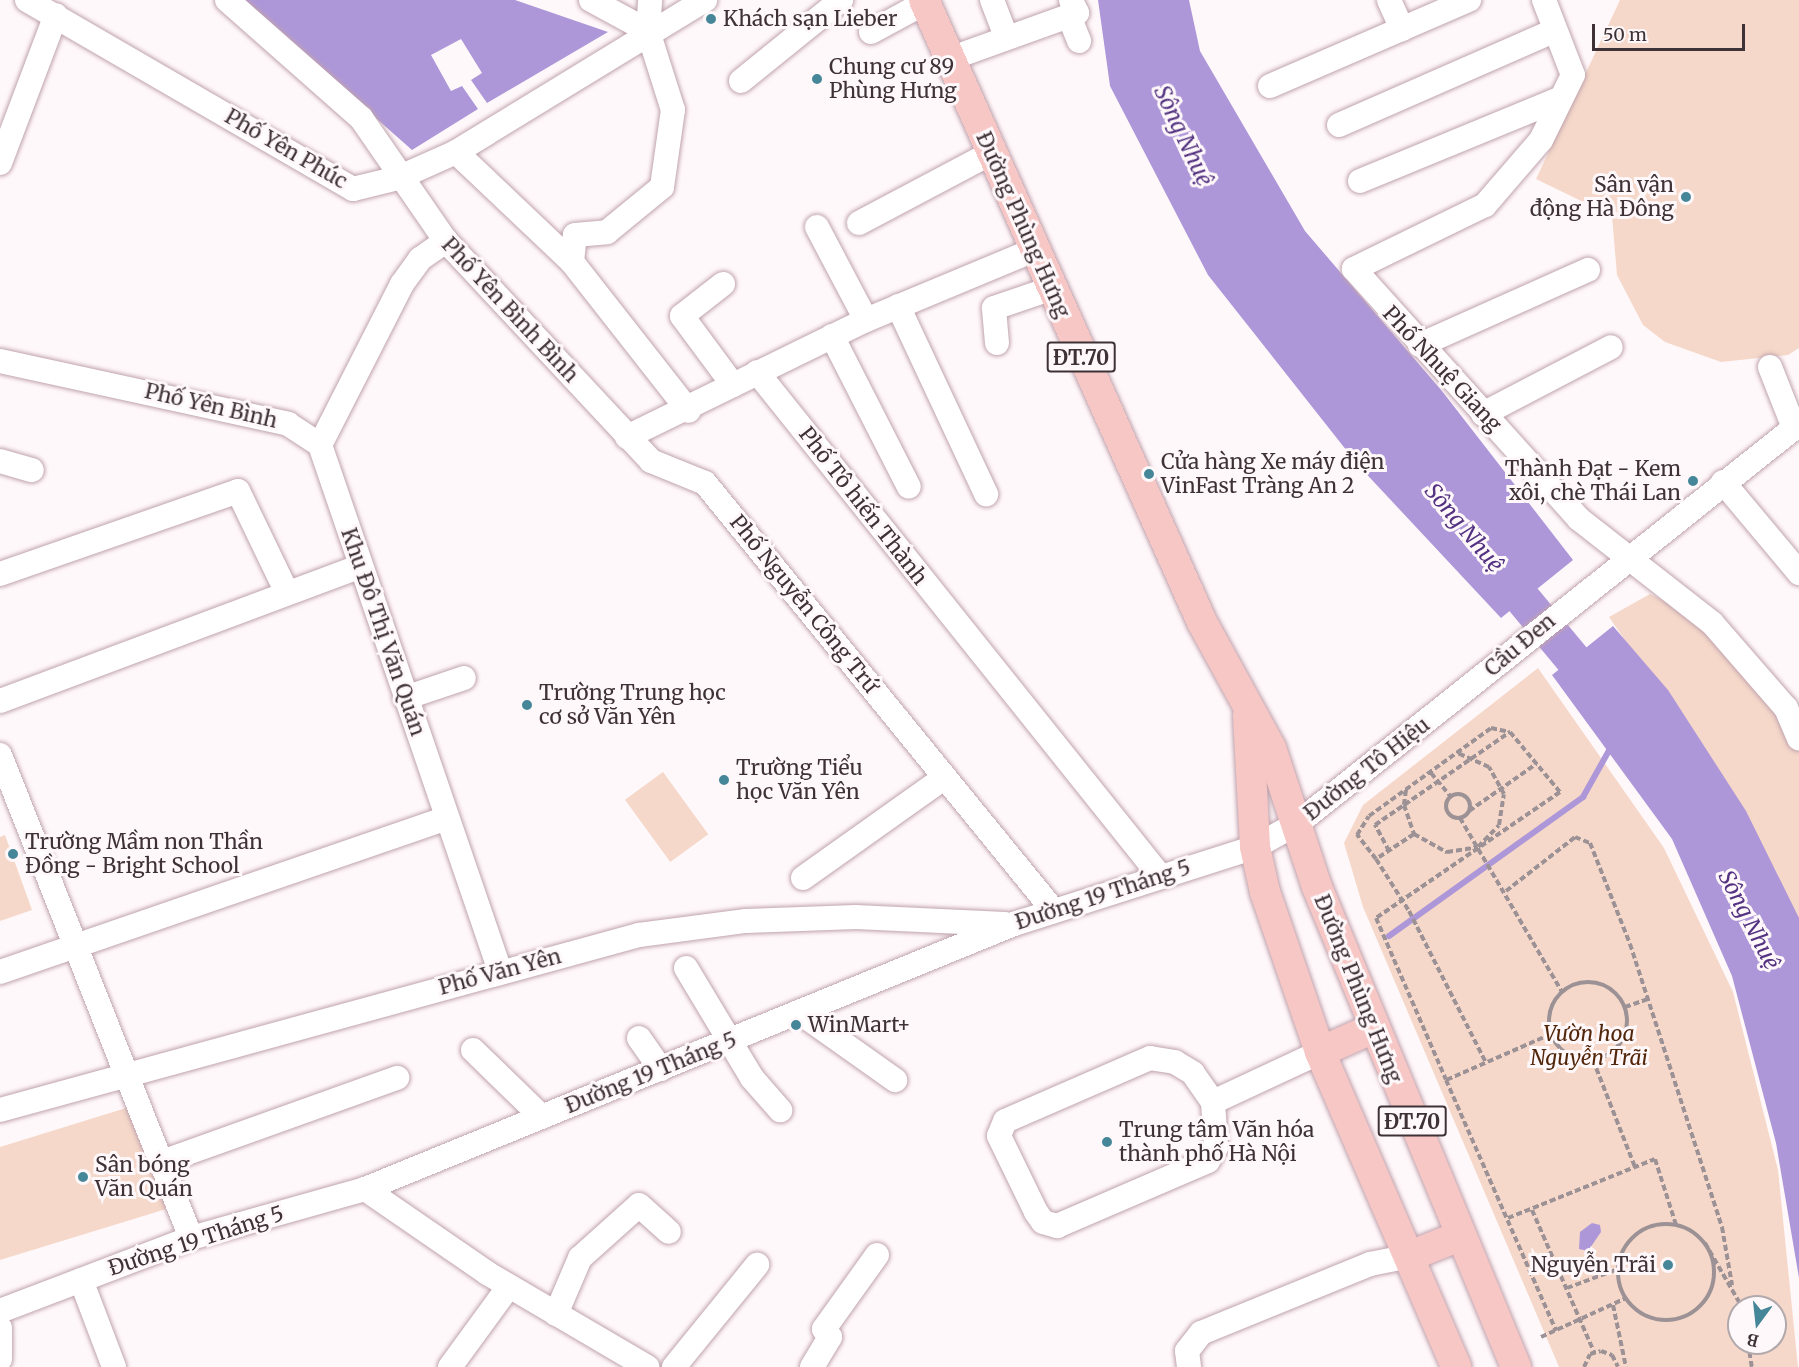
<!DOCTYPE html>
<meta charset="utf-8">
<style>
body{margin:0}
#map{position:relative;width:1799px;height:1367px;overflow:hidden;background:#fff8fa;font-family:Merriweather,serif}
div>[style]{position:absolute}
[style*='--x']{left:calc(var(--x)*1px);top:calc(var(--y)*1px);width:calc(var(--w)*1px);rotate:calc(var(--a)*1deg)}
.green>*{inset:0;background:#f5d8c9;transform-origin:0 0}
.water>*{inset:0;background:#ad97d9}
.stream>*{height:6px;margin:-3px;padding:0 3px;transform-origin:3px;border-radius:3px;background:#ad97d9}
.river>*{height:36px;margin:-18px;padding:0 18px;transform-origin:18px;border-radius:18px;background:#ad97d9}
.path>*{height:4px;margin-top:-2px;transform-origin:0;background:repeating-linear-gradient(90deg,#9c9296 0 6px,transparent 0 9px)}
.path>.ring{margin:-2px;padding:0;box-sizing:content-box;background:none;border:4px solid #9c9296;border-radius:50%}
.roads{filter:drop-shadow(0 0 2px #c0a3ae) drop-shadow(0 0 2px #c0a3ae)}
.minor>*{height:24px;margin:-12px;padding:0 12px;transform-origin:12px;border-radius:12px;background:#fff}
.major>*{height:30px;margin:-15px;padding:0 15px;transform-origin:15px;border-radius:15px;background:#f6c7c5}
.dots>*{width:16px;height:16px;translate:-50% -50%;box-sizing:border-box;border:3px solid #fff8fa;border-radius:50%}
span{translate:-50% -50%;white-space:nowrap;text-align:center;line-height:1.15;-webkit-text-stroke:6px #fff8fa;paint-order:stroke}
.shield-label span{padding:2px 4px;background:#fff8fa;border:2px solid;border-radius:4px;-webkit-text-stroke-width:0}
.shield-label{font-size:20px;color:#3e3237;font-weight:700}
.poi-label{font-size:21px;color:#3e3237}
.left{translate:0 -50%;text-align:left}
.right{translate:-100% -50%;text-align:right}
.street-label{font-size:21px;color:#3e3237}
.park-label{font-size:21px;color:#52260a;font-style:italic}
.water-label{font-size:22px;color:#533381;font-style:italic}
.north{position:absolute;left:1727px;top:1295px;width:60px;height:60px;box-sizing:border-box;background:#fff8fa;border:2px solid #b2a9ac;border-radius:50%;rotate:195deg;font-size:16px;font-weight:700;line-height:24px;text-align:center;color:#3e3237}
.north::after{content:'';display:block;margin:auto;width:21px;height:27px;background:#458799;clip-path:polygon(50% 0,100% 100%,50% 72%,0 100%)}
.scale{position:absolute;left:1592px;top:24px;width:153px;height:27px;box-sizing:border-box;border:3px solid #3e3237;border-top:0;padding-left:8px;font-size:18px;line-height:21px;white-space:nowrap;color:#3e3237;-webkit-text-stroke:4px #fff8fa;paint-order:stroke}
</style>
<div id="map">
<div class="green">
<div style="clip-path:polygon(1620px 0,1799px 0,1799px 348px,1788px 355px,1721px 362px,1665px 342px,1643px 325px,1617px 275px,1612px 216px,1536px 179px)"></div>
<div style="clip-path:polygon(1650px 594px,1708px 623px,1799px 746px,1799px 922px,1744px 813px,1609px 617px)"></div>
<div style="clip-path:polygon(evenodd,1538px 668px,1664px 848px,1733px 992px,1778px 1170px,1798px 1367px,1559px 1367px,1363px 907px,1344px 843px,1363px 805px,1538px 668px,1739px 1307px,1775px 1307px,1775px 1343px,1739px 1343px,1739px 1307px)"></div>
<div style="left:663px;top:772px;width:77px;height:47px;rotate:54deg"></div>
<div style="clip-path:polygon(5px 835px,32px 910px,0 921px,0 837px)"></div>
<div style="clip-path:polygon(139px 1104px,176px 1206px,0 1260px,0 1147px)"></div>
</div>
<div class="water">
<div style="clip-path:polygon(242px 0,515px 0,608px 32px,487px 103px,471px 80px,482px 73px,461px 39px,431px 55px,451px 91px,462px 86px,478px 109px,412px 150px)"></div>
<div style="clip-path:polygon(1098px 0,1189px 0,1200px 51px,1305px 231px,1442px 391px,1573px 560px,1501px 618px,1358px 465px,1208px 275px,1110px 86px)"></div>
<div style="clip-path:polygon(1613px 626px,1668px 690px,1746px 811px,1799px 918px,1799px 1278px,1776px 1143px,1732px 976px,1672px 839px,1552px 675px)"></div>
<div style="clip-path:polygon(1592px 1223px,1600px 1225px,1601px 1232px,1588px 1251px,1579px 1249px,1580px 1232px)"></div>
</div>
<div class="stream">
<div style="--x:1389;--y:936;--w:239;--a:-35.6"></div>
<div style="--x:1583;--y:797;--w:57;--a:-60.8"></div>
</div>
<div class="river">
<div style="--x:1492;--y:562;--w:173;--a:50.2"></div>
</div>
<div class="path">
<div style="--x:1431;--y:773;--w:31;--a:50"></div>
<div style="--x:1406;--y:790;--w:15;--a:98"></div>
<div style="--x:1404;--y:805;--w:31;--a:71"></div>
<div style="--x:1414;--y:834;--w:38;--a:29"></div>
<div style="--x:1447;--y:852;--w:31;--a:-9"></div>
<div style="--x:1478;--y:847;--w:30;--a:-46"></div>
<div style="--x:1499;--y:825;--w:31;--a:-81"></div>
<div style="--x:1504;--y:794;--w:31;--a:-119"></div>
<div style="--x:1489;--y:767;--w:34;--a:-156"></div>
<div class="ring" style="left:1446px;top:794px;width:20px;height:20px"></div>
<div style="--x:1469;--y:811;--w:82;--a:-35"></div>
<div style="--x:1460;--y:818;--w:202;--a:59.6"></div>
<div style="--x:1414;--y:834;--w:45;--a:146.7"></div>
<div style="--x:1376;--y:859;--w:31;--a:-128"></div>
<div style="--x:1357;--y:835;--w:22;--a:-58"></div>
<div style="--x:1369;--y:816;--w:150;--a:-35.8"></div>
<div style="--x:1491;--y:728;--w:19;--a:12"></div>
<div style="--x:1510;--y:732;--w:78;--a:50.2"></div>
<div style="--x:1560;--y:792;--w:223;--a:145.6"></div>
<div style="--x:1376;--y:918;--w:176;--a:66.6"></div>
<div style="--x:1389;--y:851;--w:30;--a:-118"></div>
<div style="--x:1375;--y:825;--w:164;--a:-34.6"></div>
<div style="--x:1376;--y:859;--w:62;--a:57.6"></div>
<div style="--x:1409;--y:911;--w:170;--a:63.1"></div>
<div style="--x:1506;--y:891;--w:88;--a:-38"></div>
<div style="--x:1575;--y:837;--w:16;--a:22"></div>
<div style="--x:1590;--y:843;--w:109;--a:68.4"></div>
<div style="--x:1630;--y:944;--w:298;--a:72"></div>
<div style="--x:1722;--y:1227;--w:59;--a:80.2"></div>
<div class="ring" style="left:1549px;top:982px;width:74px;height:74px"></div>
<div style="--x:1625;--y:1007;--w:24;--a:-19"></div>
<div style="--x:1551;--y:1034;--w:115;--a:156.3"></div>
<div style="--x:1446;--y:1080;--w:274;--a:66.3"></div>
<div style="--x:1593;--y:1060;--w:115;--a:68.6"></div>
<div style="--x:1532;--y:1210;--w:155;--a:66.4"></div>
<div style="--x:1508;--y:1218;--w:158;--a:-21.9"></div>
<div style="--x:1655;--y:1159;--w:69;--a:72.3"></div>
<div class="ring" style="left:1618px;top:1224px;width:92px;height:92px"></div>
<div style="--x:1705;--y:1243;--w:74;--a:60"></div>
<div style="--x:1567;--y:1288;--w:54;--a:-20.4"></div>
<div style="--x:1613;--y:1305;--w:63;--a:78.2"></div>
<div style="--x:1541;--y:1337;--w:94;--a:-24.6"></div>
<div style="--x:1748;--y:1343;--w:24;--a:81"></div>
<div style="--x:1584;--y:1367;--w:14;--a:-65"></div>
<div style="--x:1590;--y:1354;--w:11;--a:-15"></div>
<div style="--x:1601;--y:1351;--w:12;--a:20"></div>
<div style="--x:1612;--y:1355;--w:13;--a:63"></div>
</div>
<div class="roads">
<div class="minor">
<div style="--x:27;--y:0;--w:377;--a:30.1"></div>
<div style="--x:353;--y:189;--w:46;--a:-13.7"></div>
<div style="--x:398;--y:178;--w:64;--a:-24.1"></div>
<div style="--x:456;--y:152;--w:292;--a:-31.4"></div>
<div style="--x:227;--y:0;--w:179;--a:41.4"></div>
<div style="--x:361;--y:118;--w:150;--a:55.4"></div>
<div style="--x:446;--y:241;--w:301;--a:47"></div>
<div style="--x:651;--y:461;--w:58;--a:22.2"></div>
<div style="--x:705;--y:483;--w:551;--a:50.82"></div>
<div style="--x:591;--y:0;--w:65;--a:28.5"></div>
<div style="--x:992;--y:0;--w:39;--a:69"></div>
<div style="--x:1389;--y:0;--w:32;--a:66"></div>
<div style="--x:1544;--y:0;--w:80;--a:68.9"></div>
<div style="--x:1573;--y:75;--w:72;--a:116.2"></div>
<div style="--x:1541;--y:140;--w:86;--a:130.7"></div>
<div style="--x:1485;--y:205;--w:146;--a:154"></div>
<div style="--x:1354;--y:269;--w:336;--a:48"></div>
<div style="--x:1579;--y:519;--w:169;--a:38"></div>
<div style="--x:1712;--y:623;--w:113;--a:49"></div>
<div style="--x:1786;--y:708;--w:33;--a:67"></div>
<div style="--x:1069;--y:16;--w:27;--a:68"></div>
<div style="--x:871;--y:32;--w:63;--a:-28.6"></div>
<div style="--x:952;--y:58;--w:133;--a:-19.8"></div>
<div style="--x:1077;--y:13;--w:14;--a:-115"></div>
<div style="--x:741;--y:81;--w:129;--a:-39"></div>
<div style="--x:1270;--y:86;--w:217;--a:-23.4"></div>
<div style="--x:1339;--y:125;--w:236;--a:-23.7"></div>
<div style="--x:456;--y:152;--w:160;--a:43.5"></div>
<div style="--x:572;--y:262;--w:189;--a:51.9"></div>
<div style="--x:0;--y:163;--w:158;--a:-69.3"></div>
<div style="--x:1360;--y:181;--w:217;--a:-22.4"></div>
<div style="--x:859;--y:223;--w:149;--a:-27.9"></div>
<div style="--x:817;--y:227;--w:105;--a:62.2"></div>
<div style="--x:572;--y:262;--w:27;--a:-84"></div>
<div style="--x:575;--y:235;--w:32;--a:-5"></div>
<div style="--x:607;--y:232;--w:71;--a:-39.3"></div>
<div style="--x:662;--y:187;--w:78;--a:-81.9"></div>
<div style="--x:673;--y:110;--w:83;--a:-107.6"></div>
<div style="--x:648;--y:31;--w:31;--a:-86"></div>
<div style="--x:723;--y:284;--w:52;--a:142"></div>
<div style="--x:682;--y:316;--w:86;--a:53.5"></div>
<div style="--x:898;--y:306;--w:208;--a:64.9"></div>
<div style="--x:832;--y:336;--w:169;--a:63"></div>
<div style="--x:997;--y:343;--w:35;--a:-95"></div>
<div style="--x:994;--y:308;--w:59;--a:-18.7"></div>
<div style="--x:1420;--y:345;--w:184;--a:-24.1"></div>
<div style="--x:0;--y:361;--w:295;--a:12.3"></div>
<div style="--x:288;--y:424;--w:38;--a:33"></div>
<div style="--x:1770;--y:367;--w:66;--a:68.5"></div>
<div style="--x:757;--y:372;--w:645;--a:51.35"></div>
<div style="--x:1483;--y:414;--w:144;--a:-27.6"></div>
<div style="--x:627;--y:437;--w:266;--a:-26.1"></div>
<div style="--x:866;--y:320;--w:182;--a:-22.6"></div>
<div style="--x:320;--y:445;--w:556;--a:71.11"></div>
<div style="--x:320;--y:445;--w:181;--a:-63"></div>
<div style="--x:402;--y:284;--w:31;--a:-54"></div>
<div style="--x:420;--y:259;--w:32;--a:-35"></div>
<div style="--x:0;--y:461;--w:33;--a:16"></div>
<div style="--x:1723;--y:482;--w:119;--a:50.1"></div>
<div style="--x:0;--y:574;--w:252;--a:-19.2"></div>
<div style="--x:238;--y:491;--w:113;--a:64.3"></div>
<div style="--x:405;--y:698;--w:62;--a:-18.7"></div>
<div style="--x:0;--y:701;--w:385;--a:-20.5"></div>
<div style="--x:0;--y:755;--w:519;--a:68.42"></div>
<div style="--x:803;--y:878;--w:174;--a:-35.4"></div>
<div style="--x:686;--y:968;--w:128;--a:59"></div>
<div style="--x:752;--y:1078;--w:43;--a:48.8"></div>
<div style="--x:0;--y:972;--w:472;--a:-19"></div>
<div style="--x:799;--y:1012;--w:118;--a:35.3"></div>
<div style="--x:639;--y:1038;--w:38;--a:55"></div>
<div style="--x:473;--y:1050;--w:96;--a:44.2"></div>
<div style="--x:1213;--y:1102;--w:35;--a:-125"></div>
<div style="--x:1193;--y:1073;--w:21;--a:-149"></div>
<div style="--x:1175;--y:1062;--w:25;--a:-171"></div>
<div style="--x:1150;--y:1058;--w:158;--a:156.5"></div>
<div style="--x:1005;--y:1121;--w:16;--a:112"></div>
<div style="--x:999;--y:1136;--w:85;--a:64"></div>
<div style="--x:1036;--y:1212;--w:12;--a:55"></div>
<div style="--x:1043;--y:1222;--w:15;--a:16"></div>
<div style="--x:1057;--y:1226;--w:164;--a:-23.3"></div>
<div style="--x:1208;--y:1161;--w:16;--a:-60"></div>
<div style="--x:1216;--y:1147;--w:45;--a:-93.8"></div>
<div style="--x:1213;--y:1102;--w:118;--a:-25"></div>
<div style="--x:0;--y:1110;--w:663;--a:-15.32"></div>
<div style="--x:639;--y:935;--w:108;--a:-7.5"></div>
<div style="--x:746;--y:921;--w:110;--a:-2.1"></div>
<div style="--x:856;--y:917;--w:149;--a:2.7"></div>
<div style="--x:162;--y:1162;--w:250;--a:-19.7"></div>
<div style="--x:365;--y:1189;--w:148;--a:34.5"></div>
<div style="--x:487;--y:1273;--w:186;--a:30.4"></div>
<div style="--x:81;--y:1280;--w:93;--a:69.2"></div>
<div style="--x:0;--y:1311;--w:204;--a:-20.9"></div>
<div style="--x:191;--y:1238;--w:181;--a:-15.7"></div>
<div style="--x:365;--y:1189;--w:701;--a:-22.21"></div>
<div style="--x:1014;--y:924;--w:253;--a:-17.7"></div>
<div style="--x:1255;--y:847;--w:49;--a:-29.2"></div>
<div style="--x:1298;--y:823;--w:640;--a:-38.53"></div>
<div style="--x:556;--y:1314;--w:61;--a:-66.8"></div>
<div style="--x:580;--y:1258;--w:79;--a:-41.9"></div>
<div style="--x:639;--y:1205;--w:40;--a:42"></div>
<div style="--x:0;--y:1328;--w:31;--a:90"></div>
<div style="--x:450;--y:1367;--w:100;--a:-53.9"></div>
<div style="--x:674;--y:1367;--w:132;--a:-50.9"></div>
<div style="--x:812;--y:1367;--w:35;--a:-59"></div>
<div style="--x:830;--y:1337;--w:10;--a:-127"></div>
<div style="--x:824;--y:1329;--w:91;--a:-54.4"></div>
<div style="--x:1189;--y:1367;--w:16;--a:-97"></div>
<div style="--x:1187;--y:1351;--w:23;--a:-52"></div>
<div style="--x:1201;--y:1333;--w:183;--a:-22.2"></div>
<div style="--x:1370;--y:1264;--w:41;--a:-11.3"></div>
</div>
<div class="major">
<div style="--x:924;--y:0;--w:681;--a:65.92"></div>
<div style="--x:1202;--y:622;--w:144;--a:61.3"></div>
<div style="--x:1271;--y:748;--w:146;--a:71.7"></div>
<div style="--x:1317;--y:887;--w:520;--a:67.48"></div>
<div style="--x:1248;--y:716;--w:131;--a:86.9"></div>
<div style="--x:1255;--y:847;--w:46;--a:77.5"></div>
<div style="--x:1265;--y:892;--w:169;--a:71"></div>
<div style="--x:1320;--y:1052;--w:343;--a:66.6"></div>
<div style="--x:1320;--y:1052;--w:59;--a:-24"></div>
<div style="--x:1410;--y:1256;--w:54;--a:-21.8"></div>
</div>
</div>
<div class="dots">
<div style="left:711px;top:19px;background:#458799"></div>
<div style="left:817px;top:79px;background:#458799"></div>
<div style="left:1686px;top:197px;background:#458799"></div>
<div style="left:1149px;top:474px;background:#458799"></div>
<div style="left:1693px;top:481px;background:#458799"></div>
<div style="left:527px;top:705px;background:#458799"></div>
<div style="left:724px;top:780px;background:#458799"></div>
<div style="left:13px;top:854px;background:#458799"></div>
<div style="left:796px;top:1025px;background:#458799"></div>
<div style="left:1107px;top:1142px;background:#458799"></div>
<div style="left:83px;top:1177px;background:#458799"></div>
<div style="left:1668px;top:1265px;background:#458799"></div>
</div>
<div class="shield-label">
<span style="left:1081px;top:357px">ĐT.70</span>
<span style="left:1412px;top:1121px">ĐT.70</span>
</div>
<div class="poi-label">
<span class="left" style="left:723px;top:19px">Khách sạn Lieber</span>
<span class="left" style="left:829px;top:79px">Chung cư 89<br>Phùng Hưng</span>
<span class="right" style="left:1674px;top:197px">Sân vận<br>động Hà Đông</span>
<span class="left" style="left:1161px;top:474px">Cửa hàng Xe máy điện<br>VinFast Tràng An 2</span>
<span class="right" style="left:1681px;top:481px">Thành Đạt - Kem<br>xôi, chè Thái Lan</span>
<span class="left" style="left:539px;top:705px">Trường Trung học<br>cơ sở Văn Yên</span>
<span class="left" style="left:736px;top:780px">Trường Tiểu<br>học Văn Yên</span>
<span class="left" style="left:25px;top:854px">Trường Mầm non Thần<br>Đồng - Bright School</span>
<span class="left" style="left:808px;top:1025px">WinMart+</span>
<span class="left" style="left:1119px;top:1142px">Trung tâm Văn hóa<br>thành phố Hà Nội</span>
<span class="left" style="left:95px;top:1177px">Sân bóng<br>Văn Quán</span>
<span class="right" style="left:1656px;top:1265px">Nguyễn Trãi</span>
</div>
<div class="street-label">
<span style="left:286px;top:149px;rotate:30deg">Phố Yên Phúc</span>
<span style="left:1023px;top:225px;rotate:66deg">Đường Phùng Hưng</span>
<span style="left:510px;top:310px;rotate:47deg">Phố Yên Bình Bình</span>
<span style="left:1442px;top:369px;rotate:47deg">Phố Nhuệ Giang</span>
<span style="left:211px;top:406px;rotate:13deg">Phố Yên Bình</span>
<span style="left:863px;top:506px;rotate:52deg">Phố Tô hiến Thành</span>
<span style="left:804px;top:604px;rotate:51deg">Phố Nguyễn Công Trứ</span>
<span style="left:383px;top:632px;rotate:71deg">Khu Đô Thị Văn Quán</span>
<span style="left:1520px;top:645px;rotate:-40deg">Cầu Đen</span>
<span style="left:1367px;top:769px;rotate:-38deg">Đường Tô Hiệu</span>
<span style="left:1103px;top:895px;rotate:-18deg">Đường 19 Tháng 5</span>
<span style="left:500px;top:972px;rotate:-15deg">Phố Văn Yên</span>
<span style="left:1358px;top:989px;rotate:68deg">Đường Phùng Hưng</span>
<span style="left:651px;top:1073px;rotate:-22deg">Đường 19 Tháng 5</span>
<span style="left:196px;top:1241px;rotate:-18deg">Đường 19 Tháng 5</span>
</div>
<div class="park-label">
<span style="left:1589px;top:1046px">Vườn hoa<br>Nguyễn Trãi</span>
</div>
<div class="water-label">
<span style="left:1183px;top:136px;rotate:65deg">Sông Nhuệ</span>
<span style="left:1464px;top:528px;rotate:50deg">Sông Nhuệ</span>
<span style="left:1749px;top:920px;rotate:63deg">Sông Nhuệ</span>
</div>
<div class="north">B</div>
<div class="scale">50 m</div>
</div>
